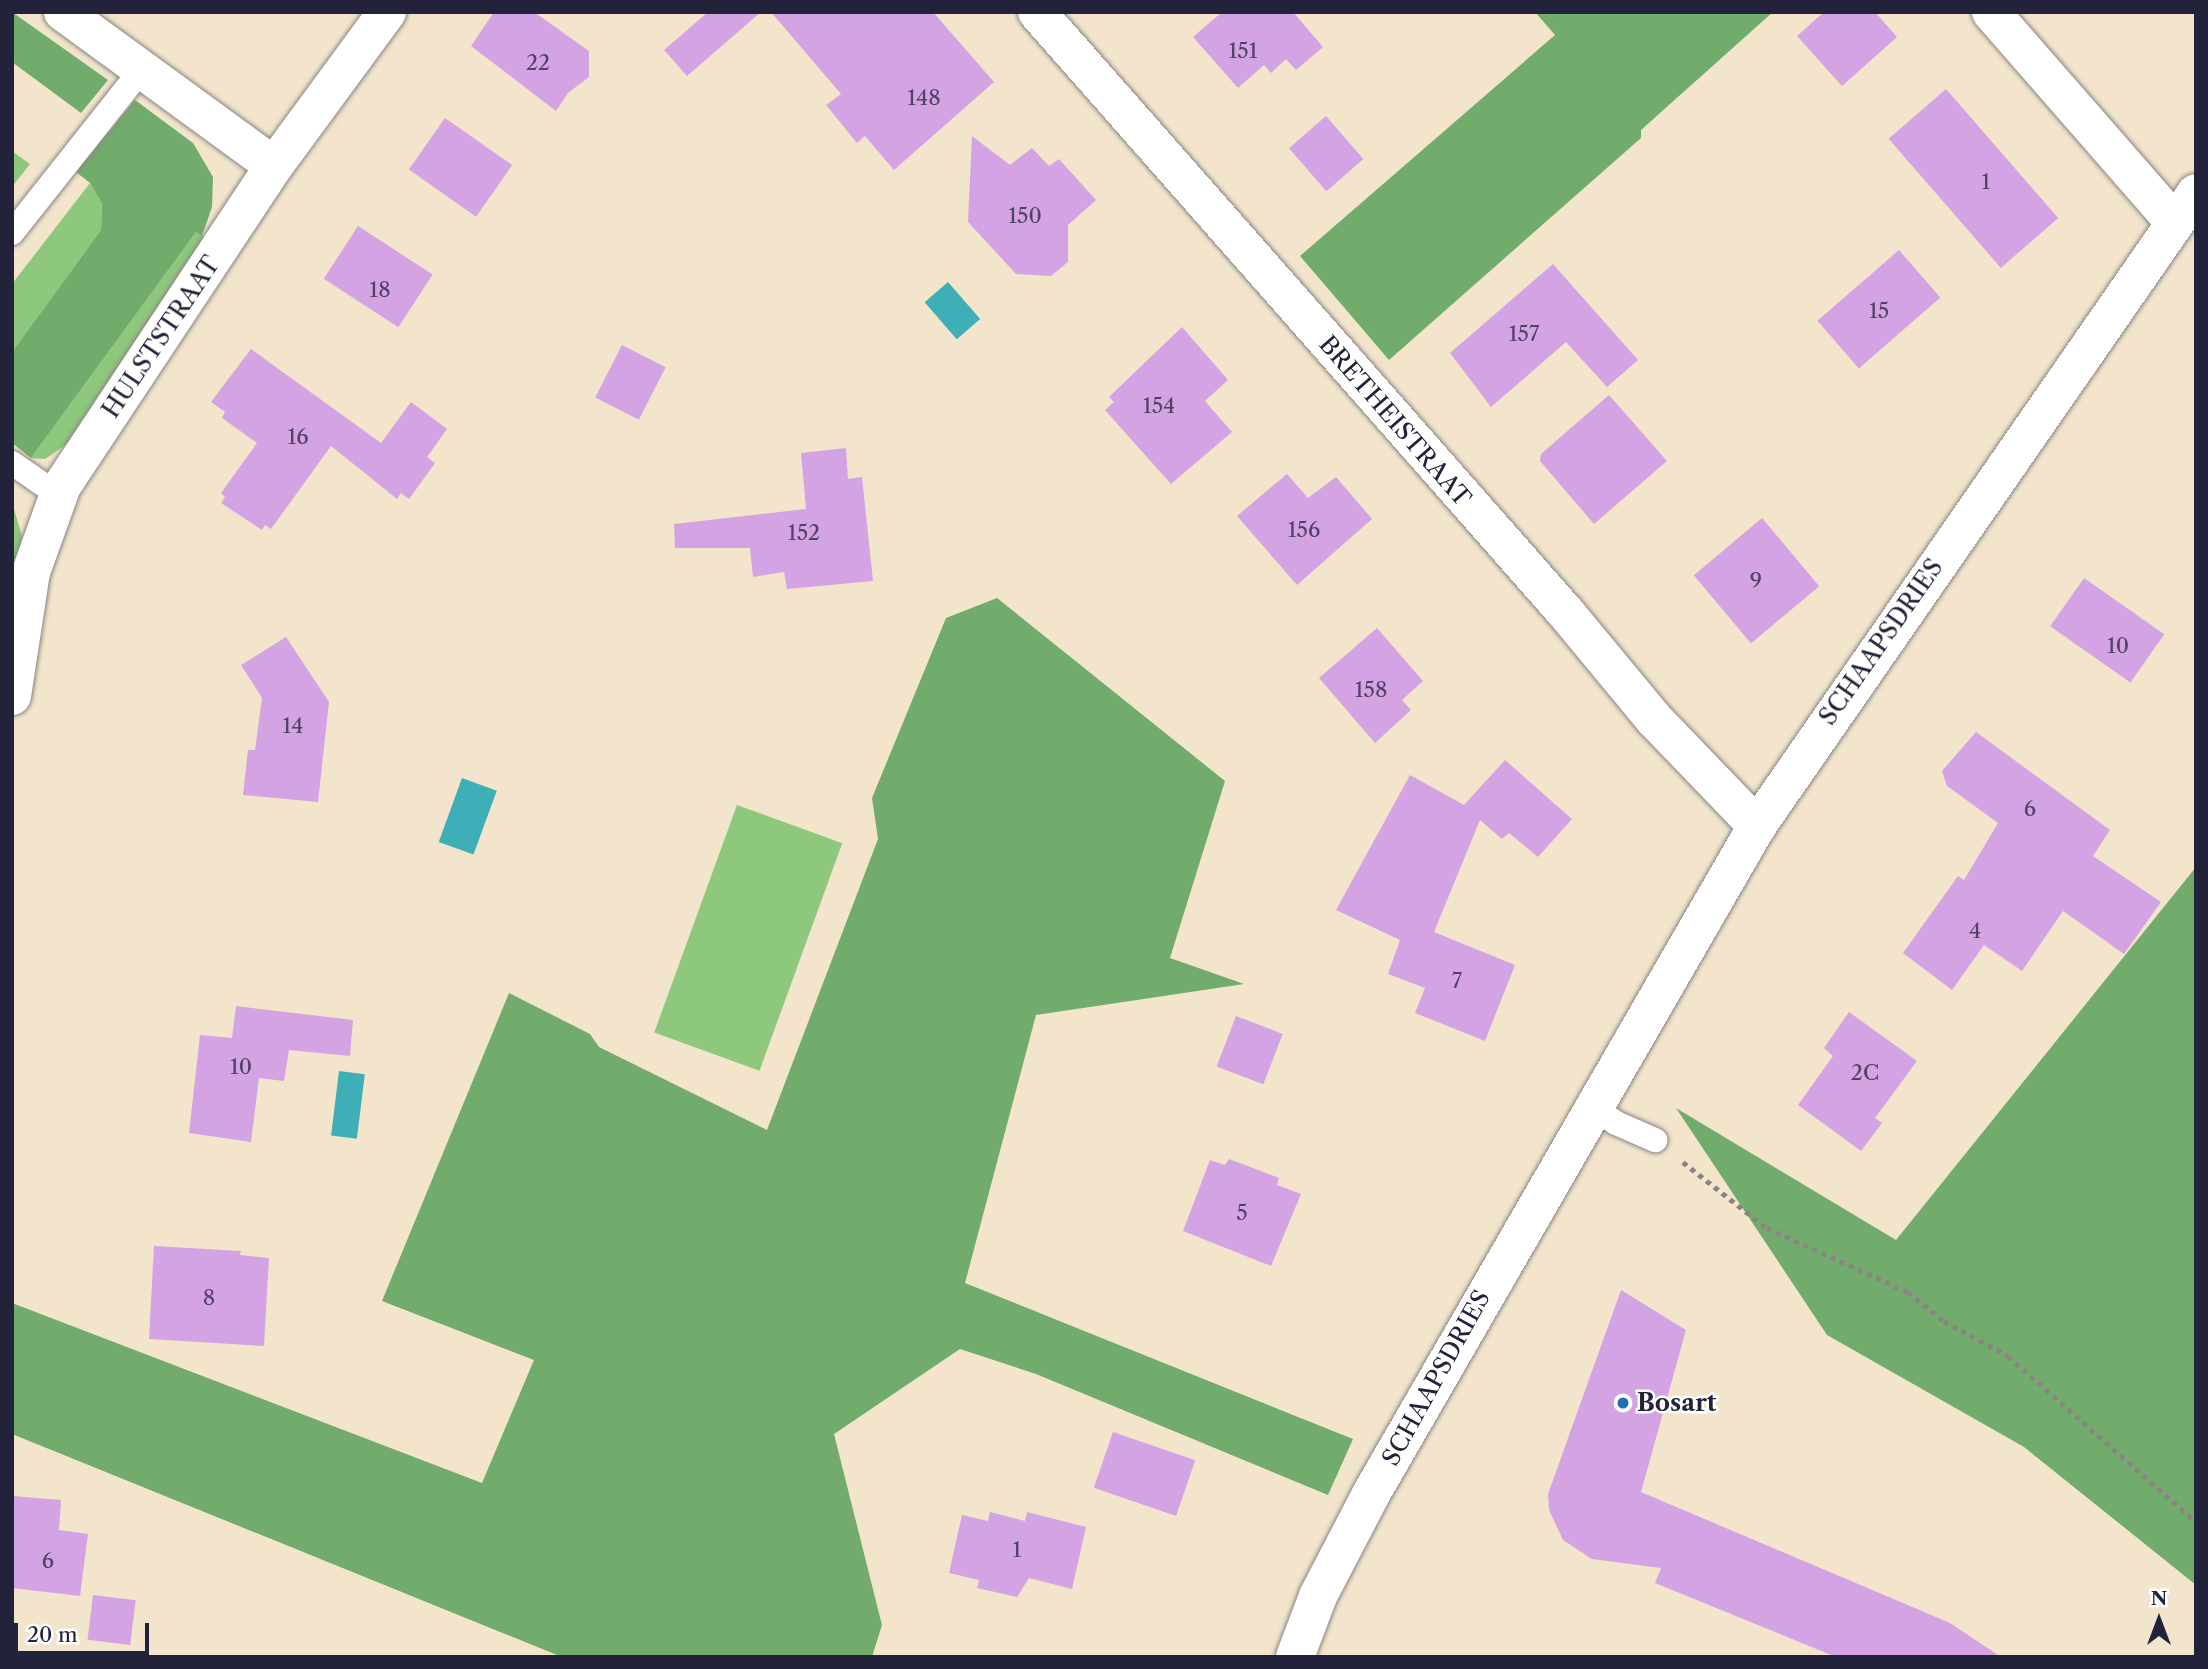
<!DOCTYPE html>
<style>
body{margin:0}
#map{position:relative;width:2208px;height:1669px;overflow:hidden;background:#f2e5cb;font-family:"Libre Caslon Text",serif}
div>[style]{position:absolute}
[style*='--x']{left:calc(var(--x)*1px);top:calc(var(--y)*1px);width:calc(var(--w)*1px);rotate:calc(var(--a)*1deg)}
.green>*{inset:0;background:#8dc87d;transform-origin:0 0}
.forest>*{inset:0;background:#72ac6c}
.water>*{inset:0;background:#3eafb6;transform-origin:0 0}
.building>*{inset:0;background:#d4a3e3;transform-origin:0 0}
.path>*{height:4.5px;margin-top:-2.25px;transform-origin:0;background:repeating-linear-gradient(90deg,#8a8483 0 5px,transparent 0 10px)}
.roads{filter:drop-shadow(0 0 2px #8a8483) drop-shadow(0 0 2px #8a8483)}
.service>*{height:24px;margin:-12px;padding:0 12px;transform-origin:12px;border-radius:12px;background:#fff}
.minor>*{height:38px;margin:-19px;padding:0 19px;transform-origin:19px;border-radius:19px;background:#fff}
.dots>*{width:19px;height:19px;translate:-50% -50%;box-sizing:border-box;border:4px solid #fff;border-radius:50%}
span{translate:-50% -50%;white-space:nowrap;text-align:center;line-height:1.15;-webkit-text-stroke:5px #fff;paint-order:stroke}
.number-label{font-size:21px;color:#4e4265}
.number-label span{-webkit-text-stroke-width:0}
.street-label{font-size:24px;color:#22223b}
.poi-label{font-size:24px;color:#22223b;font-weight:700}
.left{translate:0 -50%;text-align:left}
.frame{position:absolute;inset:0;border:14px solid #22223b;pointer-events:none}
.north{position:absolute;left:2124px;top:1585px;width:70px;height:70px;-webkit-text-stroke:5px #fff;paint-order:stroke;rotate:0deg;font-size:19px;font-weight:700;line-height:28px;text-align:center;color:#22223b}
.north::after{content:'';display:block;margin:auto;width:24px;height:32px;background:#22223b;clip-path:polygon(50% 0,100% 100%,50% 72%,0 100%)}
.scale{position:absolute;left:14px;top:1623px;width:135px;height:32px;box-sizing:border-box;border:4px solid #22223b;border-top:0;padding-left:9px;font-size:21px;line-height:24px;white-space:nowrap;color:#22223b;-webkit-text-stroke:5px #fff;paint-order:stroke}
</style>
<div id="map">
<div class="green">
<div style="clip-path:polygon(12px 151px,30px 164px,12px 187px)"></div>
<div style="clip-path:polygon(90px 183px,102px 204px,101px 230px,12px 352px,12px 284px)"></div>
<div style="clip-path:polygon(196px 232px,209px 240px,67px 444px,45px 459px,31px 458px)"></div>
<div style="clip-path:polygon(12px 502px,22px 536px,12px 584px)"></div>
<div style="left:737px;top:805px;width:112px;height:242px;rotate:20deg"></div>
</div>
<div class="forest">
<div style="clip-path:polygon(12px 12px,108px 80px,81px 113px,12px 62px)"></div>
<div style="clip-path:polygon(1535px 12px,1773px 12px,1641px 130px,1641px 138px,1389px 360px,1300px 256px,1555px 35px)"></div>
<div style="clip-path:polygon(135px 100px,193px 143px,213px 177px,212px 207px,202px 236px,196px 232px,31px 458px,12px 443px,12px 352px,101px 230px,102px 204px,90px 183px,76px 172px)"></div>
<div style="clip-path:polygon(997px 598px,1225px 781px,1170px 958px,1244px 984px,1036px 1015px,965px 1283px,1353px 1439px,1328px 1495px,1036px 1374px,960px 1349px,834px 1434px,882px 1625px,872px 1657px,562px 1657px,12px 1434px,12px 1303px,482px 1483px,534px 1360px,382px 1301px,509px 993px,590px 1034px,599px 1047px,767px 1130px,878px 839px,872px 798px,946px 618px)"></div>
<div style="clip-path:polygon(2196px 867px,2196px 1585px,2024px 1447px,1827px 1335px,1676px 1108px,1896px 1240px)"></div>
</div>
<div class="water">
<div style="left:948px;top:282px;width:49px;height:31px;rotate:49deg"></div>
<div style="left:462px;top:778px;width:37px;height:68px;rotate:20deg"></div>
<div style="left:339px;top:1071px;width:26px;height:65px;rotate:7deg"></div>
</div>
<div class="building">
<div style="clip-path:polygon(494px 12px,534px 12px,589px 51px,589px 77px,568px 93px,556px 111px,471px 46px)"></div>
<div style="clip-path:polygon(708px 12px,761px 12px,687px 76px,664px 50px)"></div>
<div style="clip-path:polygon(771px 12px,933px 12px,994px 82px,894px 170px,865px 136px,857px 143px,826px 105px,841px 94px)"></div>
<div style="clip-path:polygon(1222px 12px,1293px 12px,1323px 47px,1296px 70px,1286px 59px,1271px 73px,1264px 65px,1238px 88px,1193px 37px)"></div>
<div style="clip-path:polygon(1824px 12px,1875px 12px,1897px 37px,1842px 86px,1797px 36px)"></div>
<div style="left:1946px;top:89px;width:171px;height:76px;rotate:49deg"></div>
<div style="left:1326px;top:116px;width:57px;height:49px;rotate:49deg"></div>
<div style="left:445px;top:118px;width:82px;height:63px;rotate:35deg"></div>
<div style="clip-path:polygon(972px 136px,1010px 165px,1032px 148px,1049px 166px,1059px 159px,1096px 200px,1068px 225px,1068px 262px,1051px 276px,1016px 274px,968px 222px)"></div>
<div style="left:358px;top:226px;width:89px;height:63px;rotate:33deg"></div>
<div style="left:1899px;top:250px;width:63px;height:108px;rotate:49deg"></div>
<div style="clip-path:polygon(1553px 264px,1638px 360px,1607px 387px,1566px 342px,1491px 407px,1450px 353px)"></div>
<div style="clip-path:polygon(1182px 327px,1228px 380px,1205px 401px,1232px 432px,1171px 484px,1105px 410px,1114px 402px,1109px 397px)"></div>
<div style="left:622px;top:345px;width:49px;height:59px;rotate:27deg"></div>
<div style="clip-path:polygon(251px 349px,381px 443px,411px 402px,447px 429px,427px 457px,435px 463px,409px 499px,401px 493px,397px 499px,331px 446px,271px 529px,265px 525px,262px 530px,221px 503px,225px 497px,221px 493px,257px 443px,222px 418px,225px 412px,211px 402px)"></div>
<div style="clip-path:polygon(1609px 395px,1667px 461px,1594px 524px,1540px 461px,1541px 454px)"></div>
<div style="clip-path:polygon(846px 448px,848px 479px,862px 477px,873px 581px,787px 589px,784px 572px,753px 577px,750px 548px,675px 548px,674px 524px,806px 509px,801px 453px)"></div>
<div style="clip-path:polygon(1287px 474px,1308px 498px,1336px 477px,1372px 519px,1297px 585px,1237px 516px)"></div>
<div style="left:1762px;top:518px;width:89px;height:89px;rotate:50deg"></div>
<div style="left:2084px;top:578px;width:98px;height:59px;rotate:35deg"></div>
<div style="clip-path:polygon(1377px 628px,1423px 681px,1402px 700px,1411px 710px,1375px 743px,1319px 678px)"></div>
<div style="clip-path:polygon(286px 637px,329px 702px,318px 802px,243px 795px,248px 750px,255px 750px,262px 698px,241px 665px)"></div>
<div style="clip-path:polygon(1976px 732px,2110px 830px,2093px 856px,2161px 902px,2124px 954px,2063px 911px,2022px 971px,1984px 945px,1952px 990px,1903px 953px,1958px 876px,1964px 880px,1998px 823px,1947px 786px,1942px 771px)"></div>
<div style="clip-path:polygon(1505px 760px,1572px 819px,1538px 857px,1509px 833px,1502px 839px,1480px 820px,1434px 932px,1515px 965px,1485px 1041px,1415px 1013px,1425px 988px,1388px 974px,1400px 940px,1336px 910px,1410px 775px,1464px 805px)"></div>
<div style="clip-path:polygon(236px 1006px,353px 1020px,350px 1056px,289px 1050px,284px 1081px,259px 1078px,251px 1142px,189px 1133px,200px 1035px,232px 1038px)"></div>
<div style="clip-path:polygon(1849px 1012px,1917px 1061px,1875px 1118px,1882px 1123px,1861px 1151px,1798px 1105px,1833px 1056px,1824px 1048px)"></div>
<div style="left:1236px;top:1016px;width:50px;height:54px;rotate:21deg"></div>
<div style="clip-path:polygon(1229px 1159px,1279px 1178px,1277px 1185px,1301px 1194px,1271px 1266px,1183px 1231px,1210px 1160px,1225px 1165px)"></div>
<div style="clip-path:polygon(154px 1246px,241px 1251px,240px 1255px,269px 1258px,264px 1346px,149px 1339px)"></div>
<div style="clip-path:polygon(1621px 1290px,1686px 1330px,1641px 1492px,1950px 1623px,2001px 1657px,1836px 1657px,1655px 1583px,1661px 1568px,1592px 1559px,1563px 1540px,1549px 1510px,1548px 1494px)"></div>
<div style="left:1113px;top:1432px;width:87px;height:59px;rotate:19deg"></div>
<div style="clip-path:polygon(12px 1496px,61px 1500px,59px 1530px,88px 1534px,80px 1596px,12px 1588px)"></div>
<div style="clip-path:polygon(990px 1512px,1025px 1521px,1027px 1512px,1086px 1527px,1072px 1589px,1029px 1578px,1017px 1597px,977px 1588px,979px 1580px,949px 1573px,962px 1515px,988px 1521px)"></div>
<div style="left:93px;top:1595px;width:43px;height:45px;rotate:7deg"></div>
</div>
<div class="path">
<div style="--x:1683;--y:1162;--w:107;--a:38.2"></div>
<div style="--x:1767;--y:1228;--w:155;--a:24.4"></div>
<div style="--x:1908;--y:1292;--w:46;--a:38.9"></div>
<div style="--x:1944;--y:1321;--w:73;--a:28.7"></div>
<div style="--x:2008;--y:1356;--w:251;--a:41.4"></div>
</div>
<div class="roads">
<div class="service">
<div style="--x:12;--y:233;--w:209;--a:-51.6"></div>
<div style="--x:12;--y:463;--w:56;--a:34.8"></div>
<div style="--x:1591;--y:1106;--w:30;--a:34"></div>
<div style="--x:1616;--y:1123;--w:43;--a:23.6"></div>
</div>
<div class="minor">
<div style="--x:63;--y:12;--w:261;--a:36.1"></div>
<div style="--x:1037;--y:12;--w:802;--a:48.64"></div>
<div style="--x:1567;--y:614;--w:136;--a:50.4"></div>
<div style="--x:1654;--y:719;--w:149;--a:46.1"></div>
<div style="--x:1991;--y:12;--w:279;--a:48.9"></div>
<div style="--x:12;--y:696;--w:125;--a:-81.3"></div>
<div style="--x:31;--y:572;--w:91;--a:-70.2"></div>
<div style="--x:62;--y:486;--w:384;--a:-56.5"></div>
<div style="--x:274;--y:166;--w:191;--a:-53.7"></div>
<div style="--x:1295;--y:1657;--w:65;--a:-69.3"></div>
<div style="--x:1318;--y:1596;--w:115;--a:-62.5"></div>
<div style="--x:1371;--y:1494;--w:772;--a:-59.98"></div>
<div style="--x:1757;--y:826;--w:770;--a:-55.26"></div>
</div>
</div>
<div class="dots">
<div style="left:1623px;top:1403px;background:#1f6fb2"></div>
</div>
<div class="number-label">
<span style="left:1243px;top:51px">151</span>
<span style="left:538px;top:63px">22</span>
<span style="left:924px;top:98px">148</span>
<span style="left:1986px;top:182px">1</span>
<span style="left:1025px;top:216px">150</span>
<span style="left:380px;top:290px">18</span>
<span style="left:1879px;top:311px">15</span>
<span style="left:1524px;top:334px">157</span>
<span style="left:1159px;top:406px">154</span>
<span style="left:298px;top:437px">16</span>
<span style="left:1304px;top:530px">156</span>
<span style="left:804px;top:533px">152</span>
<span style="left:1756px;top:581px">9</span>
<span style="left:2118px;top:646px">10</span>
<span style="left:1371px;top:690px">158</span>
<span style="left:293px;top:726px">14</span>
<span style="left:2030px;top:809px">6</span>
<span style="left:1975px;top:931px">4</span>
<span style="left:1457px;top:981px">7</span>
<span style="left:241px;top:1067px">10</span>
<span style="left:1865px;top:1073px">2C</span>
<span style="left:1242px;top:1213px">5</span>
<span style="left:209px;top:1298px">8</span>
<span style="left:1017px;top:1550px">1</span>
<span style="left:48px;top:1561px">6</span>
</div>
<div class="street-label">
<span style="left:161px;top:337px;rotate:-56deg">HULSTSTRAAT</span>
<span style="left:1395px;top:421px;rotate:49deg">BRETHEISTRAAT</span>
<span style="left:1881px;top:642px;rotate:-55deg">SCHAAPSDRIES</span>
<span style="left:1436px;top:1378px;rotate:-61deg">SCHAAPSDRIES</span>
</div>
<div class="poi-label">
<span class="left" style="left:1637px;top:1403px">Bosart</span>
</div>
<div class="frame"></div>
<div class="north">N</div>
<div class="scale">20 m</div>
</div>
